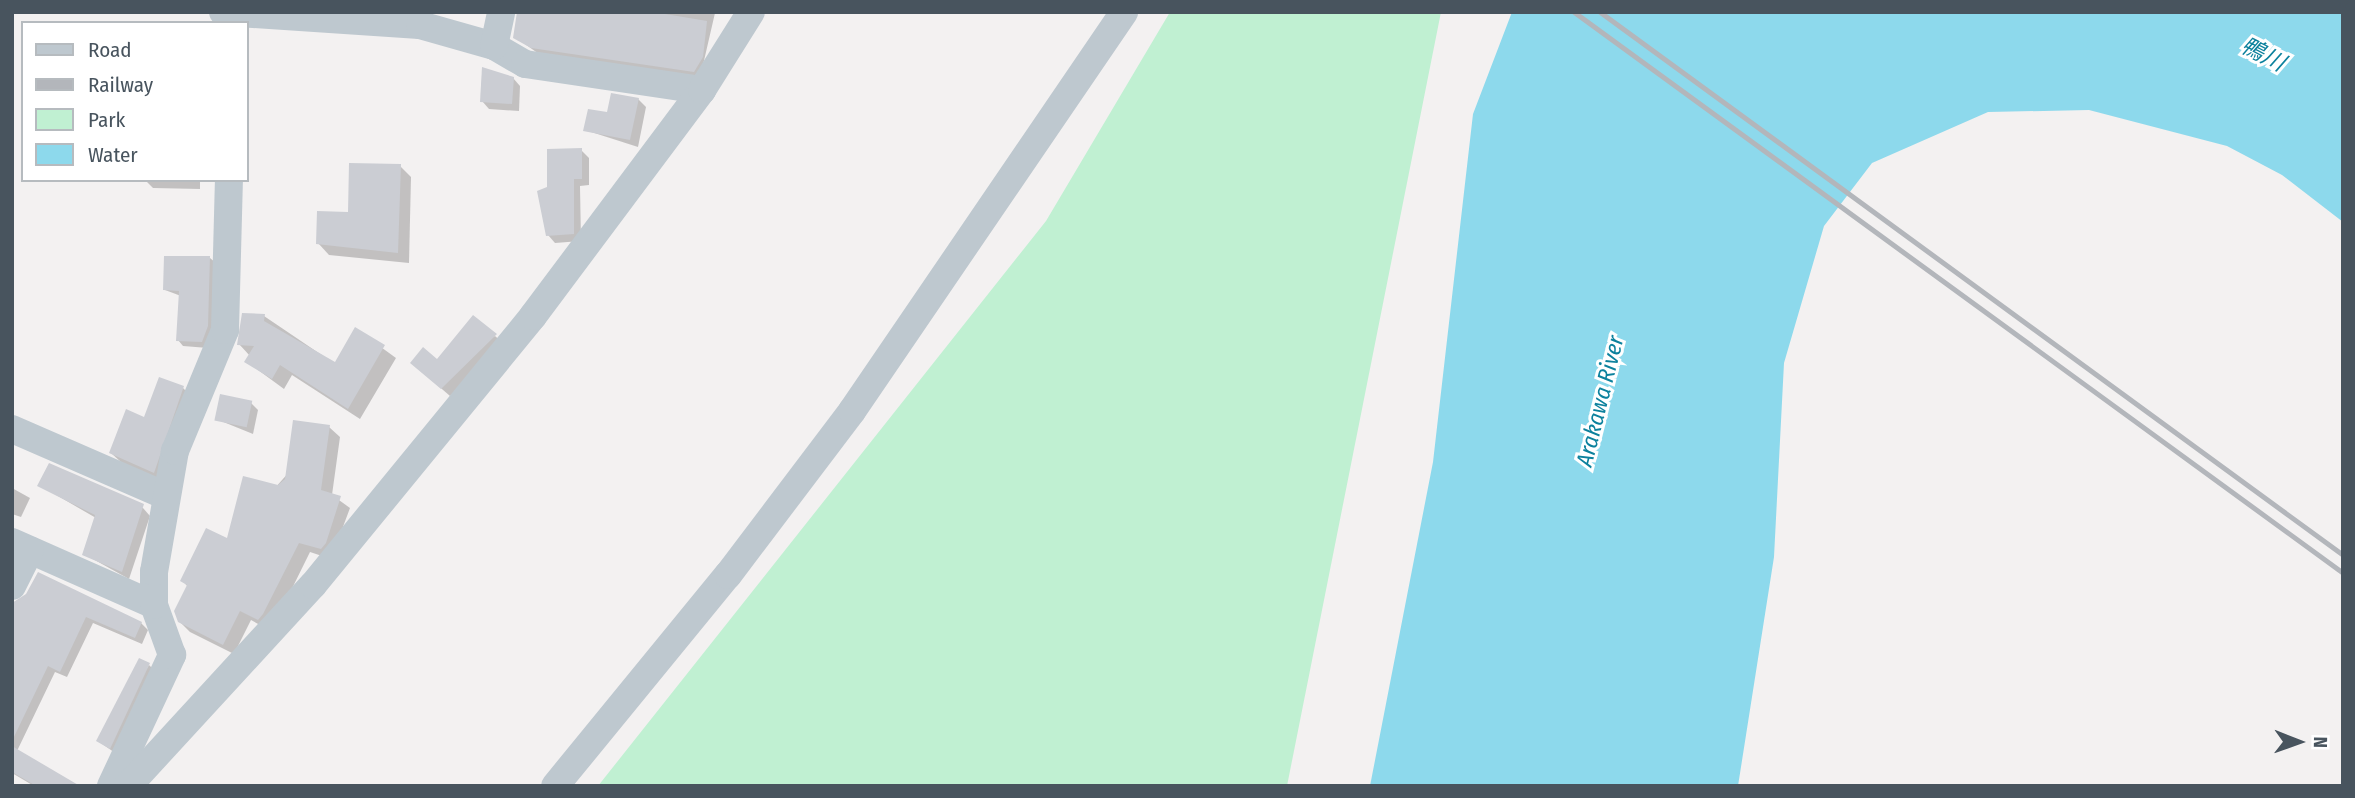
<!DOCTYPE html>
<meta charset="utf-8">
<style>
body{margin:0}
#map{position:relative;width:2355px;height:798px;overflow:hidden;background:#f3f1f1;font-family:"Fira Sans Condensed","Noto Sans JP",sans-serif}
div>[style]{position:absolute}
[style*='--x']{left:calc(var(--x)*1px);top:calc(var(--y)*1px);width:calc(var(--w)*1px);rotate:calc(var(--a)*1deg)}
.green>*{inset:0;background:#c0f0d2}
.water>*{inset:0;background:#8dd9ec}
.shadow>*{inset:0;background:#0003}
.building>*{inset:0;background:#cbcdd3;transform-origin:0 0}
.minor>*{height:28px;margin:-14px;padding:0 14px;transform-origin:14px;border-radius:14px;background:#bec8cf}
.rail>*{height:5px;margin:-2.5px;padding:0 2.5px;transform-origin:2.5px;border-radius:2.5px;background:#b3b6bb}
span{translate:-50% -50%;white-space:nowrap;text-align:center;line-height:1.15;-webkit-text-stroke:6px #fff;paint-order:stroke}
.water-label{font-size:23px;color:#0c819d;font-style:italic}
.frame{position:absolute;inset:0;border:14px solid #48545e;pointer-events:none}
.legend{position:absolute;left:21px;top:21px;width:228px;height:161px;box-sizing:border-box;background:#fff;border:2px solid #b6bbbf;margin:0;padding:9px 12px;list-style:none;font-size:21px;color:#48545e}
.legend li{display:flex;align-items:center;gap:14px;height:35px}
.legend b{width:35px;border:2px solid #b6bbbf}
.north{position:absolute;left:2264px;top:707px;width:70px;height:70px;-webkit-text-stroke:5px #fff;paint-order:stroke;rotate:91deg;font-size:19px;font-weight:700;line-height:28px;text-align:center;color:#48545e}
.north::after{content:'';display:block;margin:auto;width:24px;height:32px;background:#48545e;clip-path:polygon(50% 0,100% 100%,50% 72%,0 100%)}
</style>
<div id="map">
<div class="green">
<div style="clip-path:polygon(1170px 12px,1441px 12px,1287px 786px,598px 786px,1046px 221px)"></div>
</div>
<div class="water">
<div style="clip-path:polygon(1512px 12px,2343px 12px,2343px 222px,2282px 175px,2227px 146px,2089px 110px,1988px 112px,1872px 163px,1824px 226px,1784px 363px,1774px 557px,1738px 786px,1370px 786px,1433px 462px,1473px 114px)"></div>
</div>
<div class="shadow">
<div style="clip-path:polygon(660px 12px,740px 12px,715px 13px,700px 78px,539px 54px,515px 37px)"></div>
<div style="clip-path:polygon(513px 78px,520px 86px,519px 111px,489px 109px,482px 101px)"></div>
<div style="clip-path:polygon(638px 99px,646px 107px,638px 147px,585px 130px)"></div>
<div style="clip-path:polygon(581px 150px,589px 158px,589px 185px,580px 186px,581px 241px,555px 243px,548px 235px,549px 188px)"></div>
<div style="clip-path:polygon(400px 166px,411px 177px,409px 263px,329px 255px,318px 243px)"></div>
<div style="clip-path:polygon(200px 180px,200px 189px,153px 188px,146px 181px)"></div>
<div style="clip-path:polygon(210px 258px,216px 263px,214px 333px,208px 348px,183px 346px,178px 340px,181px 296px,165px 290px)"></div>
<div style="clip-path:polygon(264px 316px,335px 364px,356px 329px,396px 358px,360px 419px,292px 375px,284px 389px,247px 362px,250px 356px,239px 344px)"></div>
<div style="clip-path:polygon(495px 336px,503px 343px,450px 396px,420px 370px)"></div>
<div style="clip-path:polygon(183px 388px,193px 398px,165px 482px,122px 463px,111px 453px)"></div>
<div style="clip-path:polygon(251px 403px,258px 410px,253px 434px,216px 419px)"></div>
<div style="clip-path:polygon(329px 427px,340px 437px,332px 495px,350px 508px,331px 559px,310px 552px,274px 625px,269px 630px,251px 620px,234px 654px,190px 632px,179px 621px,188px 587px,182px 580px,228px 541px)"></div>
<div style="clip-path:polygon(39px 485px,143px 508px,150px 516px,129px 579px,84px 554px,96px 518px)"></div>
<div style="clip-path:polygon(12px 488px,30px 498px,21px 517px,12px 514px)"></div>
<div style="clip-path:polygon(12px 602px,141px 623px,148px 630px,142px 644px,93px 623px,67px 677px,55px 672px,17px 751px,76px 786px,34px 786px,12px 773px)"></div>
<div style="clip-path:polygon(149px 665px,156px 672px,118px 755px,98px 741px)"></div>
</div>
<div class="building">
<div style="clip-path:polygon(517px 12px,653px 12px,707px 21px,703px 57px,694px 72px,531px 48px,513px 38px)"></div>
<div style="clip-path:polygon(482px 67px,514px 77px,512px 104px,480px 102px)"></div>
<div style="clip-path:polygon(611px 93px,639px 98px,630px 140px,583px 131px,588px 109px,607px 112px)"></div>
<div style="clip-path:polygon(582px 148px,582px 179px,574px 179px,574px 234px,546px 236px,537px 191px,547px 187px,547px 149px)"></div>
<div style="clip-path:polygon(349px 163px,401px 164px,398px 253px,316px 244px,317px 211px,348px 212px)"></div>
<div style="clip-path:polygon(164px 256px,210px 256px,208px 326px,202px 342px,176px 341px,179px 291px,163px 290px)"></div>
<div style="clip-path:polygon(242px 313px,265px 314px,264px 321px,335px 362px,355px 327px,385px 345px,348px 409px,280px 365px,272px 379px,244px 362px,254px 346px,237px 345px)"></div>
<div style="clip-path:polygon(473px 315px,497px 334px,441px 389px,410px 363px,423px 347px,437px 359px)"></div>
<div style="clip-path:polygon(159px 377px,184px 386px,154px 473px,109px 453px,126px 409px,144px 417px)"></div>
<div style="left:220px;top:394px;width:33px;height:27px;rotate:12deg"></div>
<div style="clip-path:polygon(293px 420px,330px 425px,321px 490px,341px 496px,326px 543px,321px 549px,299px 543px,263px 614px,258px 620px,240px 611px,223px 645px,178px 622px,174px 611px,187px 585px,180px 581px,206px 528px,227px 538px,243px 476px,278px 485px,285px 479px)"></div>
<div style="clip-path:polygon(49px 463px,144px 504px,122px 572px,82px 555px,95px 515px,37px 486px)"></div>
<div style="clip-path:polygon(38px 572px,142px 622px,135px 638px,86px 617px,60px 672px,48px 666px,12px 741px,12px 603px,26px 594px)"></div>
<div style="clip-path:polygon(139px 658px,150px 663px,110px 749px,96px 741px)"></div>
<div style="clip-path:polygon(12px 746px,80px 786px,36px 786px,12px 772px)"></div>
</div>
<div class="minor">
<div style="--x:223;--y:12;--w:197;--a:3.8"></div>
<div style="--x:420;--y:25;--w:77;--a:15.8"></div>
<div style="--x:494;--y:46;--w:36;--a:30"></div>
<div style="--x:525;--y:64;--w:179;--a:8.4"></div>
<div style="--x:494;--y:46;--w:35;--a:-78"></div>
<div style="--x:12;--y:429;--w:168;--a:23.5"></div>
<div style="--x:12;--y:542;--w:155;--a:23.9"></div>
<div style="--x:12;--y:586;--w:40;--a:-63.4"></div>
<div style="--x:111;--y:786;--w:145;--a:-65"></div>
<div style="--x:172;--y:655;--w:53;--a:-109.8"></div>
<div style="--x:154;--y:605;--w:33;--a:-90"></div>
<div style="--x:154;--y:572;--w:123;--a:-80.2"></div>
<div style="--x:175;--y:451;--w:131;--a:-67.5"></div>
<div style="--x:225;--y:330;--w:150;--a:-88.5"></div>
<div style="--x:128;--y:786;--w:273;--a:-47.4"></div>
<div style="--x:313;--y:585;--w:348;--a:-50.7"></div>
<div style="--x:533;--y:316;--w:282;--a:-53.2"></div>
<div style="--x:702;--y:90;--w:92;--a:-57.9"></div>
<div style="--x:555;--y:786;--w:273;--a:-50.7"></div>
<div style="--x:728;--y:575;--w:206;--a:-52.9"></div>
<div style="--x:852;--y:411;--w:483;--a:-55.7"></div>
</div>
<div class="rail">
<div style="--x:1574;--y:12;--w:952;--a:36.11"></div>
<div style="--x:1600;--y:12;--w:920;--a:36.16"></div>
</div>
<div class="water-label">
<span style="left:2263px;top:54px;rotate:27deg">鴨川</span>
<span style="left:1600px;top:401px;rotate:-76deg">Arakawa River</span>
</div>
<div class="frame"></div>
<ul class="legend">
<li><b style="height:9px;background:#bec8cf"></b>Road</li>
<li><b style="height:9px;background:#b3b6bb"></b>Railway</li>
<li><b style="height:19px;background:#c0f0d2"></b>Park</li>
<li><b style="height:19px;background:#8dd9ec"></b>Water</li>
</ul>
<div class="north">N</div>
</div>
